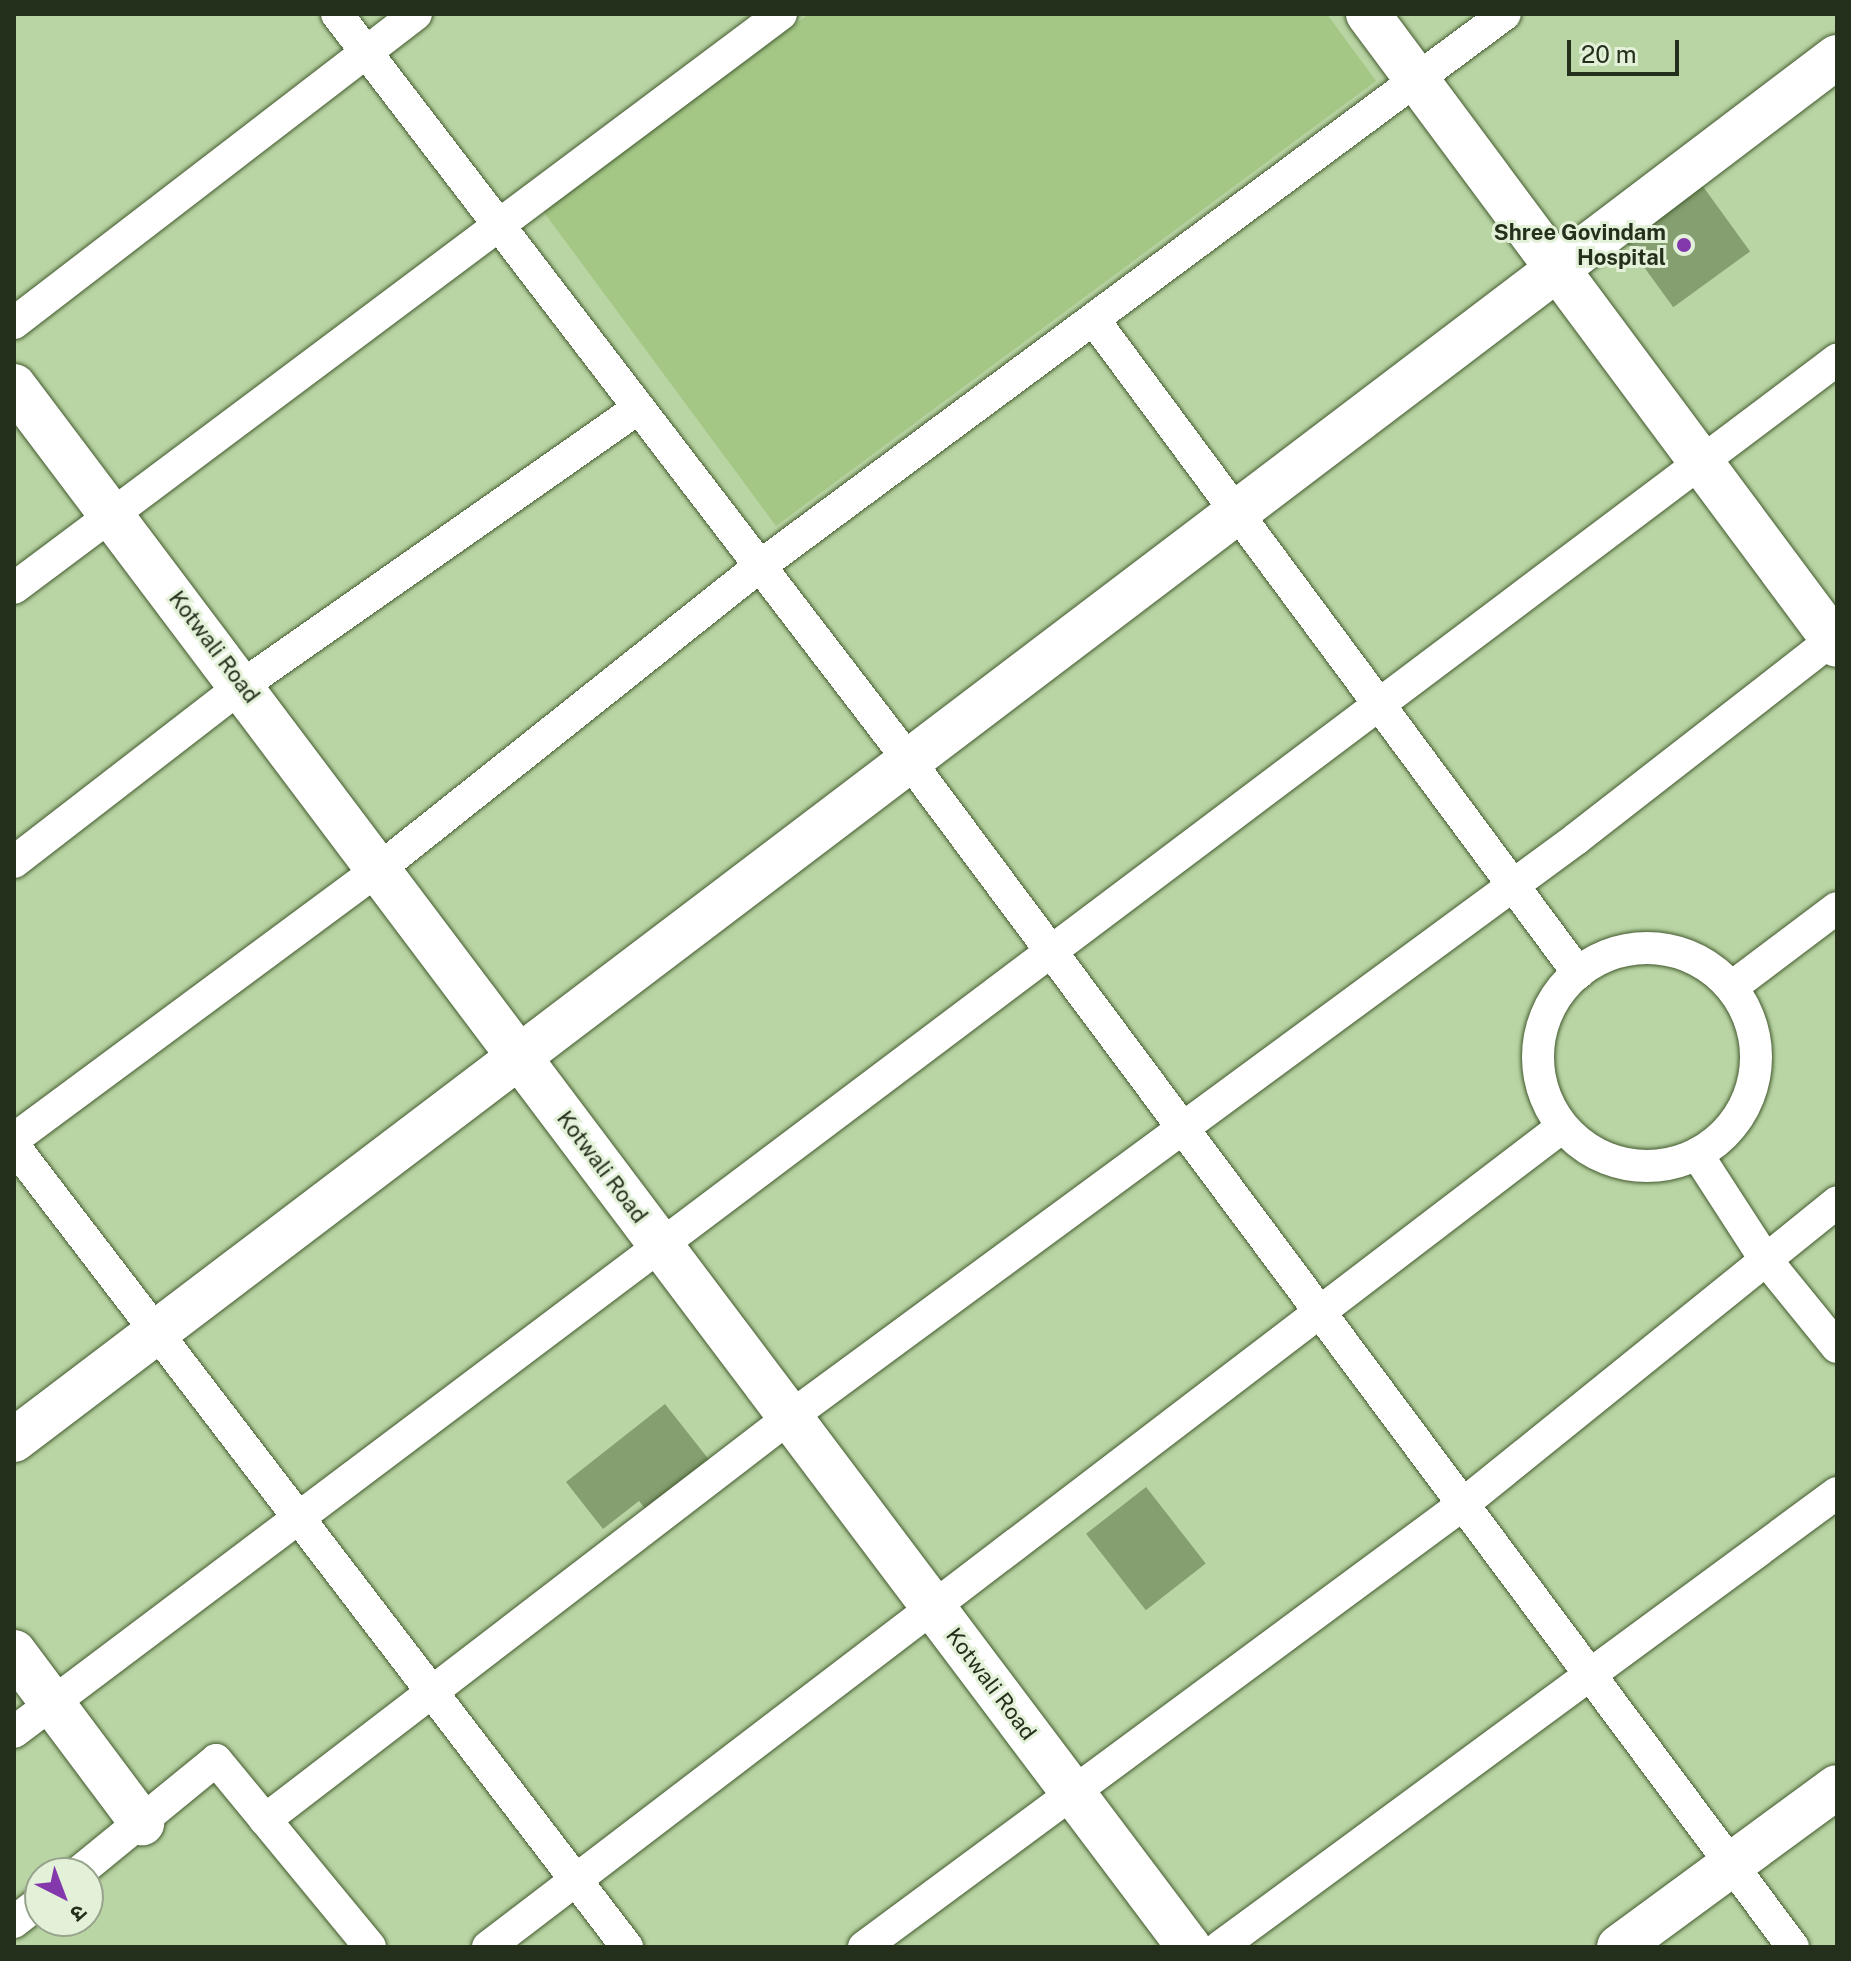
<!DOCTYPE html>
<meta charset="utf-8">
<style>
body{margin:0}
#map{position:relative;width:1851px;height:1961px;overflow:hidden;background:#bad5a4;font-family:"Public Sans","Noto Sans Devanagari",sans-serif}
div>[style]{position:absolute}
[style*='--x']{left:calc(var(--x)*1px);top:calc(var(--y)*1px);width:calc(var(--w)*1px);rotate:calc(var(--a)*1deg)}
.green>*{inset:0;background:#a4c786}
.building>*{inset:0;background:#859f70;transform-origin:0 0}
.roads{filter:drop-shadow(0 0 2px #435a2f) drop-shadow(0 0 2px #435a2f)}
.street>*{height:32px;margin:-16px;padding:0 16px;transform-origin:16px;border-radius:16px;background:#fff}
.street>.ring{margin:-16px;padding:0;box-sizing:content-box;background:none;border:32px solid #fff;border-radius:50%}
.secondary>*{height:44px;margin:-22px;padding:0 22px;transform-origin:22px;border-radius:22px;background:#fff}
.dots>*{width:22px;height:22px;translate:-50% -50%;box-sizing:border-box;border:4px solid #e3f1d8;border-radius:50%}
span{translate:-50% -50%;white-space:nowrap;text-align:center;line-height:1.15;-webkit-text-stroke:6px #e3f1d8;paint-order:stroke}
.poi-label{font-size:22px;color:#242f1c;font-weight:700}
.right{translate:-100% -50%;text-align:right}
.street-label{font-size:22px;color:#242f1c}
.frame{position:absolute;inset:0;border:16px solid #242f1c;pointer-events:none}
.north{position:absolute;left:24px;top:1857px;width:80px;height:80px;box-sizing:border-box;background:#e3f1d8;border:2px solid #97a38d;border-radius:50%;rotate:138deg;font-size:22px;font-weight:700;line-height:32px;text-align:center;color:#242f1c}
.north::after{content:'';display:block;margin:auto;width:28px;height:36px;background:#8339ab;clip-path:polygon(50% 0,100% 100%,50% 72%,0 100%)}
.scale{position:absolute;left:1567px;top:40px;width:112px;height:36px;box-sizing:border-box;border:4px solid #242f1c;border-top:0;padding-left:10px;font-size:24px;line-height:28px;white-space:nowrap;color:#242f1c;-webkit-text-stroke:6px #e3f1d8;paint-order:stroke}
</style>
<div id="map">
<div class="green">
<div style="clip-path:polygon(809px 14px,1327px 14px,1376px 81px,776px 526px,543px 211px)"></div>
</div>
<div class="building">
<div style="left:1699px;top:181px;width:87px;height:95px;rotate:54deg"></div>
<div style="clip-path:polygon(665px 1404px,714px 1466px,651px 1516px,639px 1501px,603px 1529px,566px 1482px)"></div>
<div style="left:1146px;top:1487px;width:97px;height:76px;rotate:52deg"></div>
</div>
<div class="roads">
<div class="street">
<div style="--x:337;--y:14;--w:937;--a:52.54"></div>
<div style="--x:907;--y:758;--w:1483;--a:53.31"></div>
<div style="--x:1094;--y:320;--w:813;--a:53.45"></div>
<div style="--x:14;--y:323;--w:507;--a:-37.55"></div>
<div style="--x:14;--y:588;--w:958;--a:-36.81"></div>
<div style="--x:14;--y:862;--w:289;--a:-37.7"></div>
<div style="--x:243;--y:685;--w:482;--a:-35"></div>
<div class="ring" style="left:1538px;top:948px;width:186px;height:186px"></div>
<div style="--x:1732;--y:987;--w:131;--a:-37"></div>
<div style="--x:14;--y:1139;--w:454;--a:-36.5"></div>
<div style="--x:379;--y:869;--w:487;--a:-38.5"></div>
<div style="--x:760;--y:566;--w:927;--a:-36.54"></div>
<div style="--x:14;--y:1146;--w:1009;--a:52.57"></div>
<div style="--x:1697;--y:1154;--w:121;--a:57.1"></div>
<div style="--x:1763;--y:1256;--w:117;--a:50.9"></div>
<div style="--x:14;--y:1732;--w:2282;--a:-36.97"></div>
<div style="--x:265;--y:1820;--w:662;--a:-37.51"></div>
<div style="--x:790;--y:1417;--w:976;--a:-36.33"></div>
<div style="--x:1576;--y:839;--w:331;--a:-37.9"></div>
<div style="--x:78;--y:1873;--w:178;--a:-39.3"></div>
<div style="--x:216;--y:1760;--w:242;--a:50.5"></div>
<div style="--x:14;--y:1922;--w:33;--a:-38"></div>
<div style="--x:488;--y:1947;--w:1351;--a:-37.36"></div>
<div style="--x:864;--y:1947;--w:744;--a:-36.47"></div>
<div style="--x:1462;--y:1505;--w:482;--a:-38.9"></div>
<div style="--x:1220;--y:1947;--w:766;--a:-36.35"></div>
</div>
<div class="secondary">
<div style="--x:1368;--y:14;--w:786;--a:53.38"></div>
<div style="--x:14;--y:386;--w:1954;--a:53.03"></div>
<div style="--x:14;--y:1440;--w:2288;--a:-37.19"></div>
<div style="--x:14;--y:1652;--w:214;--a:53.2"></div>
<div style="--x:1619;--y:1947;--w:270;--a:-36.3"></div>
</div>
</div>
<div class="dots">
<div style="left:1684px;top:245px;background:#8339ab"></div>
</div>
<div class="poi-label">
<span class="right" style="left:1666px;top:245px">Shree Govindam<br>Hospital</span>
</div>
<div class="street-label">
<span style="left:214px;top:647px;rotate:53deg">Kotwali Road</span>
<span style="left:602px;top:1167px;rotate:53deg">Kotwali Road</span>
<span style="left:991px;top:1684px;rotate:53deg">Kotwali Road</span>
</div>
<div class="frame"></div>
<div class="north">उ</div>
<div class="scale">20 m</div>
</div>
